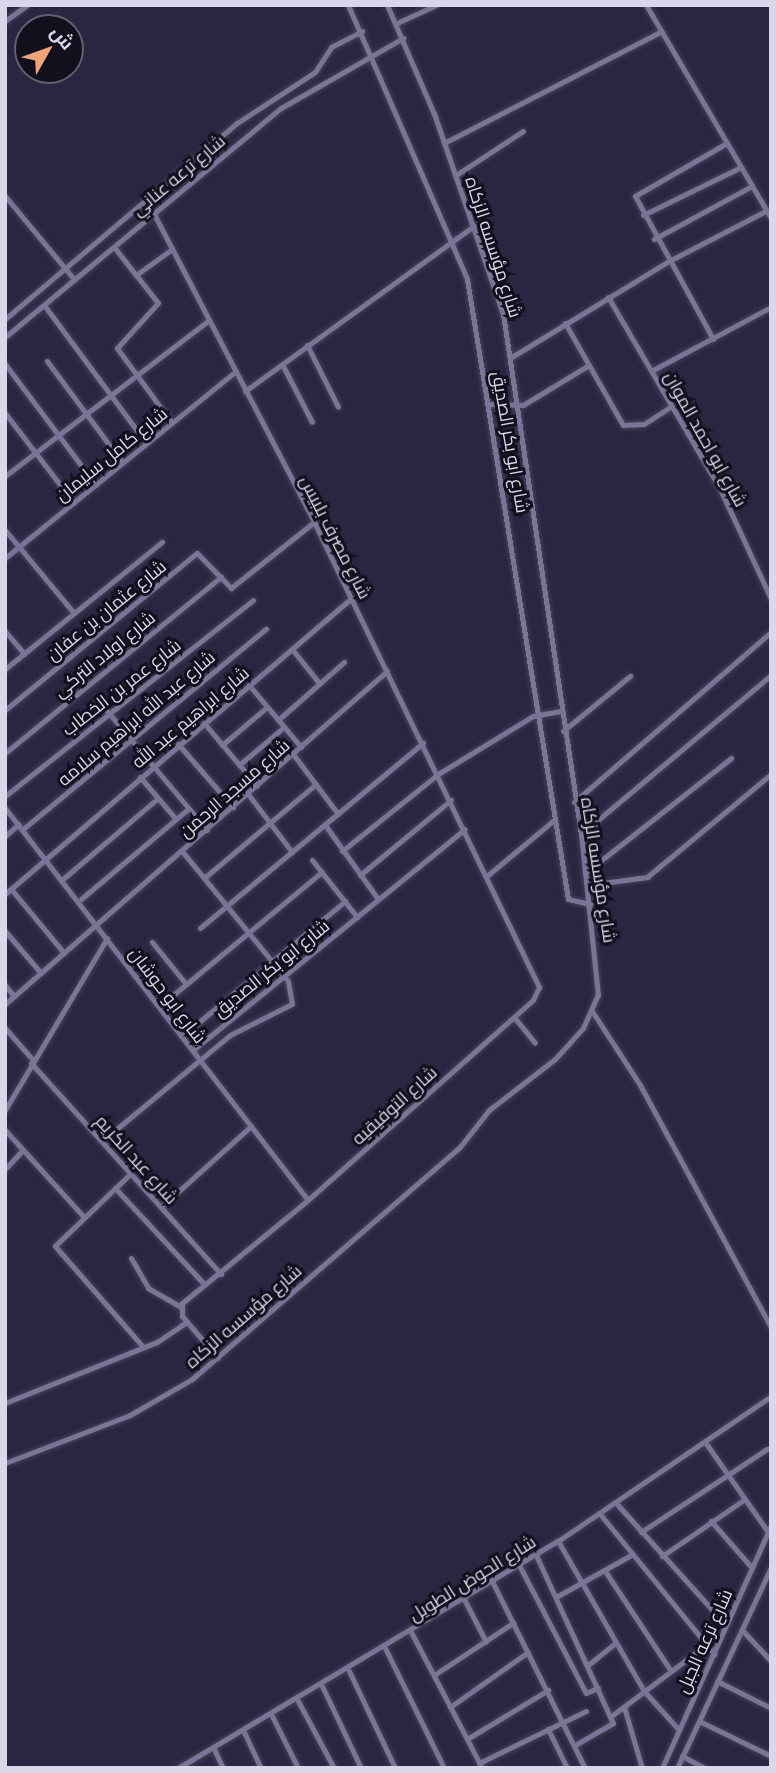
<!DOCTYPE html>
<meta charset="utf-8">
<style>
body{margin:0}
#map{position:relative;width:776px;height:1773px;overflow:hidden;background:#2a2541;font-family:Literata,Cairo,serif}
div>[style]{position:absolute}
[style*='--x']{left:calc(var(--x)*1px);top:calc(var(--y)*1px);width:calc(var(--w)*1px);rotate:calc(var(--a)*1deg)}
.roads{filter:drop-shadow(0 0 2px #464259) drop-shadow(0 0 2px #464259)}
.minor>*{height:5px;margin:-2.5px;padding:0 2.5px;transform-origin:2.5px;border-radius:2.5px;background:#7a7596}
span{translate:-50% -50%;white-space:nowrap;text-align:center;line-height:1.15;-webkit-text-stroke:6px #12101d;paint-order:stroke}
.street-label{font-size:18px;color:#d9d7e9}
.frame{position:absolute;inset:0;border:7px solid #d9d7e9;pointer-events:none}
.north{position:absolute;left:14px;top:14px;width:70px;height:70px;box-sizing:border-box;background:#12101d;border:2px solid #62606f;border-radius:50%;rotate:50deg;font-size:19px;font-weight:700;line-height:28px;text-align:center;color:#d9d7e9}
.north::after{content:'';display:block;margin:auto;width:24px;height:32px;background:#f0a378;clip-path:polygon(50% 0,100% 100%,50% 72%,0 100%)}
</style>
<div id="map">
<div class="roads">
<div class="minor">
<div style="--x:348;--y:5;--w:299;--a:66.5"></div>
<div style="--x:467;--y:279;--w:628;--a:80.75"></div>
<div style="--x:568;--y:899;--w:23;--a:13"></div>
<div style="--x:646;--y:5;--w:247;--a:59.6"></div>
<div style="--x:5;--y:21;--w:27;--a:-36"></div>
<div style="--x:397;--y:23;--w:43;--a:-24.8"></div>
<div style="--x:444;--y:143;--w:243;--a:-27.2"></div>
<div style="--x:456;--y:175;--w:80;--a:-33.3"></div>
<div style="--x:5;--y:196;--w:108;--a:50.3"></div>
<div style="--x:154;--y:214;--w:347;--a:62.5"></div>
<div style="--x:314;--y:522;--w:517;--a:64.18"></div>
<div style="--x:539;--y:987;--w:14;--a:115"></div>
<div style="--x:533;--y:1000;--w:301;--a:138.4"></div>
<div style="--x:308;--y:1200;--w:163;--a:140.7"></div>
<div style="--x:182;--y:1303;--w:13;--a:90"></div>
<div style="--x:182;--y:1316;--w:55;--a:49.4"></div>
<div style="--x:643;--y:215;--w:107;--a:-26.1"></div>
<div style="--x:654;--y:239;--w:109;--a:-28.4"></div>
<div style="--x:114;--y:247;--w:36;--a:52"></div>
<div style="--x:608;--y:297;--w:222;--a:59.7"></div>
<div style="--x:720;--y:489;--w:121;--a:65.1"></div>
<div style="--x:44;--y:305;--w:172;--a:53.5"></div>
<div style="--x:5;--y:319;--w:304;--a:-40.2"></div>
<div style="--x:237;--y:123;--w:93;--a:-33.2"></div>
<div style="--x:315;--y:72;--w:30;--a:-57"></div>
<div style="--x:331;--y:47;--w:35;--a:-27"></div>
<div style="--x:565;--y:323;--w:117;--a:60.4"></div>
<div style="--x:623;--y:425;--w:21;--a:-3"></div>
<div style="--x:644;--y:424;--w:33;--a:-33"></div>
<div style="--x:5;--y:337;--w:359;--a:-39.7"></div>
<div style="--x:281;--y:108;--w:141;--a:-29.8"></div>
<div style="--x:713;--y:339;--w:163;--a:-118.6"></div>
<div style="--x:635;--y:196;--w:104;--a:-30"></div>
<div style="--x:307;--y:345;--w:69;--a:63.4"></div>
<div style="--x:510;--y:358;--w:184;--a:-31.4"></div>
<div style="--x:667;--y:262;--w:111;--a:-27.3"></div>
<div style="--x:47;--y:361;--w:126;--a:53.4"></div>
<div style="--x:5;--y:364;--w:151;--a:53.1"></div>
<div style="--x:282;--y:364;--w:65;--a:62.7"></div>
<div style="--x:653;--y:370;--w:134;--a:-28.1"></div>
<div style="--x:245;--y:391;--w:282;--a:-35.8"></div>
<div style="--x:491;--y:404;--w:32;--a:2"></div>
<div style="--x:523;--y:405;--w:77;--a:-31.2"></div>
<div style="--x:5;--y:413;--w:113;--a:52.5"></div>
<div style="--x:172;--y:423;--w:93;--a:-126.3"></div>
<div style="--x:117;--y:348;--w:61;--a:-47.7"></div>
<div style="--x:158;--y:303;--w:36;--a:-128"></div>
<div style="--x:136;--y:275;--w:44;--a:-35.8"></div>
<div style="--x:5;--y:476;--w:257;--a:-37.4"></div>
<div style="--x:5;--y:530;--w:108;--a:50.3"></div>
<div style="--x:5;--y:558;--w:297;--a:-39"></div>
<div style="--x:5;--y:631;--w:30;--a:50"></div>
<div style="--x:292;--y:649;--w:43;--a:51.5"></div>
<div style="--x:5;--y:669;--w:202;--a:-39"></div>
<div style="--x:249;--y:685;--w:81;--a:50"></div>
<div style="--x:97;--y:699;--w:171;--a:50"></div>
<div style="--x:5;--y:710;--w:248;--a:-39.3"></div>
<div style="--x:197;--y:553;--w:49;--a:45.8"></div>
<div style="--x:231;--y:588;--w:106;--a:-38.5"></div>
<div style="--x:278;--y:720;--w:88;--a:-41.3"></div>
<div style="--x:204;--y:723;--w:82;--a:49.9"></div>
<div style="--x:563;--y:731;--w:87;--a:-39.4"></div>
<div style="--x:178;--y:744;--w:84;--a:48.9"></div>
<div style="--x:222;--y:745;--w:59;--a:-40.2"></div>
<div style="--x:5;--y:753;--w:279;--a:-39.2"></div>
<div style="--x:293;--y:754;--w:75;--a:53.1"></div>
<div style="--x:239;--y:765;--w:59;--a:-40.2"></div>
<div style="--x:140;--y:777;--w:55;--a:49.4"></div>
<div style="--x:248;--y:794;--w:73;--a:52.8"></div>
<div style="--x:5;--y:796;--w:316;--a:-38.3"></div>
<div style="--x:574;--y:802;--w:260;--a:-40.8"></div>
<div style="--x:5;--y:808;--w:495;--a:52.3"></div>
<div style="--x:325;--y:825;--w:91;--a:54.4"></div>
<div style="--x:23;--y:829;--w:315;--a:-39.5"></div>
<div style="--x:581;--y:834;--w:248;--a:-39.9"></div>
<div style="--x:5;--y:836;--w:18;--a:-41"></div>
<div style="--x:342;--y:851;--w:123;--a:-38.7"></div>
<div style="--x:438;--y:774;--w:111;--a:-31.4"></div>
<div style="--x:533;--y:716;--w:27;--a:-10"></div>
<div style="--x:312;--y:860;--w:73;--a:51.7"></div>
<div style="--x:585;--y:873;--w:186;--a:-38.2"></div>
<div style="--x:360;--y:875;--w:118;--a:-39.5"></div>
<div style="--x:488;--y:875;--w:86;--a:-39.8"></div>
<div style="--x:64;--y:878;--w:123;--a:-40.4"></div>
<div style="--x:204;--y:878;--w:146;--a:-40"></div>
<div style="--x:588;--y:885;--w:60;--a:-7.7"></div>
<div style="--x:647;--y:877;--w:161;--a:-39.7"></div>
<div style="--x:11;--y:889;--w:83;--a:50.4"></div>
<div style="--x:5;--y:894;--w:455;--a:-40.5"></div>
<div style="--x:81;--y:899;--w:140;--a:-40.1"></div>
<div style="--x:200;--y:928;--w:290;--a:-39.7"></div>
<div style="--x:5;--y:931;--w:55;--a:49.4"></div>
<div style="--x:152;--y:942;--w:54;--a:51"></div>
<div style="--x:5;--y:985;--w:14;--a:51"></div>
<div style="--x:167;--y:1000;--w:201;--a:-39.6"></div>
<div style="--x:5;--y:1004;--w:507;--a:-41.08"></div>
<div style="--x:592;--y:1011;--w:88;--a:57"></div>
<div style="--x:640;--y:1085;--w:275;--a:61.6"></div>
<div style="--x:514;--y:1017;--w:33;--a:51"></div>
<div style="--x:5;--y:1028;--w:43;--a:48.8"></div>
<div style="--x:182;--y:1036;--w:212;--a:-39.6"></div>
<div style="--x:193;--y:1050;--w:350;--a:-39.1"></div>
<div style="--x:31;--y:1063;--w:284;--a:48"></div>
<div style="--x:5;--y:1110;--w:200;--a:-59.3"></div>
<div style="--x:5;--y:1130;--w:118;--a:47.8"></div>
<div style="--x:102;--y:1141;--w:166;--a:-39.6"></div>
<div style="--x:230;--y:1035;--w:69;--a:-26.6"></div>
<div style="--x:292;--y:1004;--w:23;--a:-100"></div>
<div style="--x:288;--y:981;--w:168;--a:-129.2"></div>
<div style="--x:5;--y:1169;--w:26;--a:-47"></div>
<div style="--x:131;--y:1173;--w:105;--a:136.2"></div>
<div style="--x:55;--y:1246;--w:134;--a:48.9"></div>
<div style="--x:115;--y:1188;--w:132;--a:47.1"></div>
<div style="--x:161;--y:1207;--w:121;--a:-42"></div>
<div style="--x:131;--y:1258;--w:34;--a:60"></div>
<div style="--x:148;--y:1288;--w:38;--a:30"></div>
<div style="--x:5;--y:1403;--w:164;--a:-21.9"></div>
<div style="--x:157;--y:1342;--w:36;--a:-34"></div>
<div style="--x:705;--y:1442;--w:110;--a:55"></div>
<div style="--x:5;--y:1463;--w:134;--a:-21"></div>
<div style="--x:130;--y:1415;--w:72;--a:-30.1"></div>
<div style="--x:192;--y:1379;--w:353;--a:-40.9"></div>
<div style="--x:459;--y:1148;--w:48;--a:-51.7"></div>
<div style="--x:489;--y:1110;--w:83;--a:-37.7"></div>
<div style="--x:555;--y:1059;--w:42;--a:-47.9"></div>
<div style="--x:583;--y:1028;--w:36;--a:-66"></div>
<div style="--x:598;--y:995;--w:162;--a:-96"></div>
<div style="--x:581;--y:834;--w:526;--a:-98.53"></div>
<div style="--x:503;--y:314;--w:212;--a:-109"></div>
<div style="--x:434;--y:114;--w:119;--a:-113.3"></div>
<div style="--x:616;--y:1503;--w:164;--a:48"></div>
<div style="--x:600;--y:1514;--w:181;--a:50.8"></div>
<div style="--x:711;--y:1521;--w:62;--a:48.9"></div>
<div style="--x:641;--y:1532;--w:151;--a:-33.4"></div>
<div style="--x:558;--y:1541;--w:173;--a:60.2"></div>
<div style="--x:644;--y:1691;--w:52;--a:48.1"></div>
<div style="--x:536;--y:1555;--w:185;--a:65.4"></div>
<div style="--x:613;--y:1723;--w:44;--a:149.9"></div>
<div style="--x:662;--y:1556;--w:97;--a:-34.5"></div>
<div style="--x:519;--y:1565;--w:144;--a:62.4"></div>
<div style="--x:586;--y:1693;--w:13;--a:-23"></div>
<div style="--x:605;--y:1571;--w:120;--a:56.6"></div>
<div style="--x:492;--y:1581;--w:209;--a:63.6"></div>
<div style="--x:556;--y:1597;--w:86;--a:-29.2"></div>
<div style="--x:464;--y:1599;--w:48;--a:62.9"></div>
<div style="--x:742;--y:1630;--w:42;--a:46.9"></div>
<div style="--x:411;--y:1632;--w:153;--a:62.4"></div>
<div style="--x:385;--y:1648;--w:134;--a:63.8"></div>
<div style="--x:588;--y:1665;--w:35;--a:-39"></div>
<div style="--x:349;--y:1671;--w:107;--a:64.6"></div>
<div style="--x:434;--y:1675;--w:95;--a:-33.4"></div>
<div style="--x:717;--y:1681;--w:60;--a:26.6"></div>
<div style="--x:322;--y:1686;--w:91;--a:64.6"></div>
<div style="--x:298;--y:1701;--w:76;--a:61.8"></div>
<div style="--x:450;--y:1707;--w:95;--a:-35.2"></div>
<div style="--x:624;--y:1707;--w:64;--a:73.6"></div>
<div style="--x:272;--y:1716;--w:58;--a:63.4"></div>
<div style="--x:610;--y:1717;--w:120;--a:-36.9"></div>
<div style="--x:699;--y:1721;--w:80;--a:25.9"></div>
<div style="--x:548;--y:1729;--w:43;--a:64"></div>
<div style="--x:244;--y:1732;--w:40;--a:65"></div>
<div style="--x:467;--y:1739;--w:95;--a:-31.2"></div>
<div style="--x:214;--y:1749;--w:21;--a:65"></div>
<div style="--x:682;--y:1756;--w:26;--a:28"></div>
<div style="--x:479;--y:1763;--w:119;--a:-25.9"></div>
<div style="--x:178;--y:1768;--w:443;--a:-30.9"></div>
<div style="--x:558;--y:1541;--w:258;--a:-34.2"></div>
<div style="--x:662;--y:1768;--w:266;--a:-65.8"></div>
<div style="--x:677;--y:1768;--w:222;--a:-64.9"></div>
</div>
</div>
<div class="street-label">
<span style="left:178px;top:175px;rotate:-40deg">شارع ترعه عناني</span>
<span style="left:494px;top:247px;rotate:72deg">شارع مؤسسه الزكاه</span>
<span style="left:706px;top:439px;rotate:61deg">شارع ابو احمد الموان</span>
<span style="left:511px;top:442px;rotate:80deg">شارع ابو بكر الصديق</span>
<span style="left:111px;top:454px;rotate:-39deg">شارع كامل سليمان</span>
<span style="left:336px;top:537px;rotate:63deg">شارع مصرف بلبيس</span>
<span style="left:106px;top:610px;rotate:-39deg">شارع عثمان بن عفان</span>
<span style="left:104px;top:654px;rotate:-39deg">شارع اولاد التركي</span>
<span style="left:121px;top:687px;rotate:-38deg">شارع عمر بن الخطاب</span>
<span style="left:190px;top:717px;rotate:-40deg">شارع ابراهيم عبد الله</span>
<span style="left:136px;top:718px;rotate:-40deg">شارع عبد الله ابراهيم سلامه</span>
<span style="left:234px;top:788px;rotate:-41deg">شارع مسجد الرحمن</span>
<span style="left:599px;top:870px;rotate:81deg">شارع مؤسسه الزكاه</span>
<span style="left:271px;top:968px;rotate:-39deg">شارع ابو بكر الصديق</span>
<span style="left:168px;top:995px;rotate:53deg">شارع ابو حوشان</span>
<span style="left:394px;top:1105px;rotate:-42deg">شارع التوفيقيه</span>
<span style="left:137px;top:1159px;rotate:48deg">شارع عبد الكريم</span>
<span style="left:243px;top:1316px;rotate:-41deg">شارع مؤسسه الزكاه</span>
<span style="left:472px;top:1578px;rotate:-32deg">شارع الحوض الطويل</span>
<span style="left:704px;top:1641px;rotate:-66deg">شارع ترعه الجبل</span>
</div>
<div class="frame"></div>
<div class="north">ش</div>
</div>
